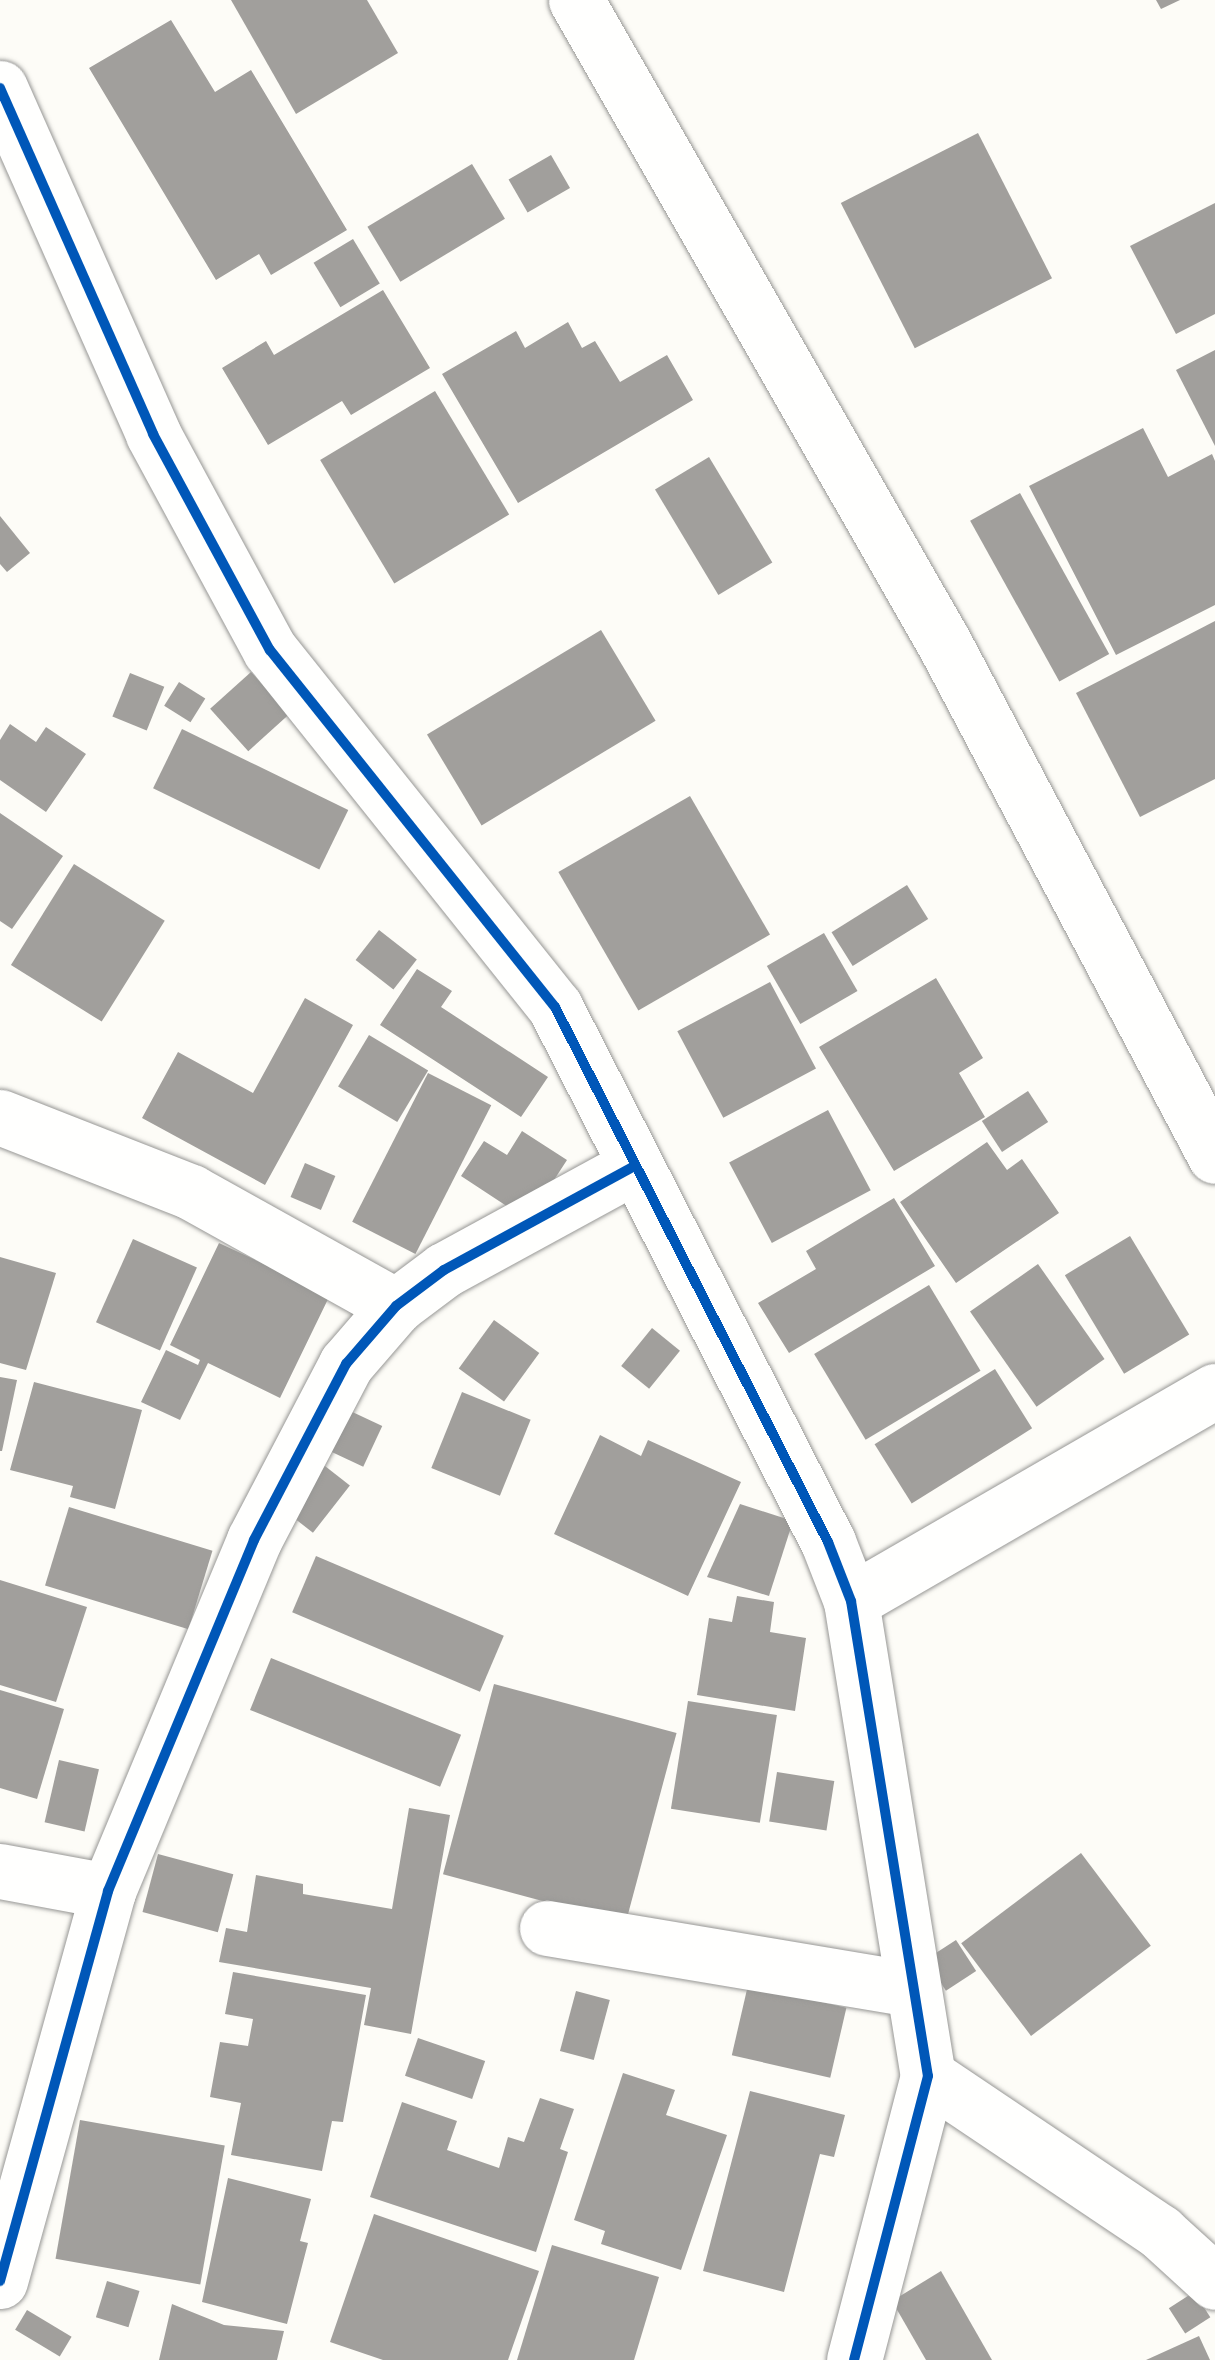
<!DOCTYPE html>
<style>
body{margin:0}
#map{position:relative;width:1215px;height:2360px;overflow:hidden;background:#fdfcf7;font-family:"IBM Plex Serif",serif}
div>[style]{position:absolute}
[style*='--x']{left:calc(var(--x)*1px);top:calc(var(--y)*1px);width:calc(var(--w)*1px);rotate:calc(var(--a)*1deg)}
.building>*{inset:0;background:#a19f9c;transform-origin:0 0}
.roads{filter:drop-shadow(0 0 2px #979795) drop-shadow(0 0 2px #979795)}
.minor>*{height:55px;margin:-27.5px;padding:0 27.5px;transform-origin:27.5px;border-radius:27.5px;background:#fffffe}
.cycleway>*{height:10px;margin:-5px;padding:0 5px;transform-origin:5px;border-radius:5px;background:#0057b8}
span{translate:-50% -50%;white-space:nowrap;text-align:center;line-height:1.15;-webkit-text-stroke:10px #fff;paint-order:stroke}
</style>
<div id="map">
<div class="building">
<div style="clip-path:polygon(231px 0,367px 0,398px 53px,296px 114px)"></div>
<div style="clip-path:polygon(1156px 0,1180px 0,1161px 9px)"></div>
<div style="clip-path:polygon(171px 20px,215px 92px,251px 70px,347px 230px,271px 275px,259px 254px,216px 280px,89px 68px)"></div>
<div style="left:978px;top:133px;width:163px;height:154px;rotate:63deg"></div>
<div style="left:551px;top:155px;width:38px;height:49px;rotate:60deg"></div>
<div style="left:472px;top:164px;width:64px;height:122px;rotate:59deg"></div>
<div style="clip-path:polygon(1215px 203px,1215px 314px,1176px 334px,1130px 246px)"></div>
<div style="left:353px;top:239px;width:52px;height:46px;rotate:59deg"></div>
<div style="clip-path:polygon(383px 290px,430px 368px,351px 415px,342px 401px,268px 445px,222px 368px,266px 341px,274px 355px)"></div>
<div style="clip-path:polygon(568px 322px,582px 348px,595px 341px,620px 382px,667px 355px,693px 400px,518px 503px,442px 374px,516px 331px,525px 348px)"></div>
<div style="clip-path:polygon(1215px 350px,1215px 446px,1176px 370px)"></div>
<div style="left:435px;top:391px;width:144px;height:134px;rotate:59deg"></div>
<div style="clip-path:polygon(1143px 428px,1168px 477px,1212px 454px,1215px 461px,1215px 605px,1116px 655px,1029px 486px)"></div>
<div style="left:709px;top:457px;width:123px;height:63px;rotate:59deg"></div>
<div style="left:1020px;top:493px;width:184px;height:57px;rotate:61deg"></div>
<div style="clip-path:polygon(0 516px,30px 553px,7px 572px,0 564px)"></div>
<div style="clip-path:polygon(1215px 621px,1215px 779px,1140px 817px,1076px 693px)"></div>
<div style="left:601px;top:630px;width:106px;height:203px;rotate:59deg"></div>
<div style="left:251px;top:672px;width:57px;height:55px;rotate:48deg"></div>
<div style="left:130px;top:673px;width:37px;height:47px;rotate:22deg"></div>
<div style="left:179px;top:682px;width:31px;height:28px;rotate:32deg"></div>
<div style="clip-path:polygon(10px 724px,36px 742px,46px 727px,86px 754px,46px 812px,0 780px,0 740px)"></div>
<div style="left:182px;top:729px;width:185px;height:66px;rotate:26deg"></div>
<div style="left:690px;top:796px;width:160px;height:152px;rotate:60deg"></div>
<div style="clip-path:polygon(0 813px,63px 856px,12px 929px,0 921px)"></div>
<div style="left:74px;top:864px;width:107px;height:119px;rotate:32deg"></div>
<div style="left:907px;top:885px;width:40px;height:89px;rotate:58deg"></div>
<div style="left:379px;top:930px;width:48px;height:38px;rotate:38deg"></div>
<div style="left:824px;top:933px;width:67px;height:66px;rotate:60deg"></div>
<div style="clip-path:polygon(417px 969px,452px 991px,441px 1007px,548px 1077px,521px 1117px,380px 1025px)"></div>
<div style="clip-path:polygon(936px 978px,983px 1058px,959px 1073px,985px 1117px,894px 1171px,819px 1047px)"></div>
<div style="left:770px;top:982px;width:98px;height:105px;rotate:62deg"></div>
<div style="clip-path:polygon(305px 998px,353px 1025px,265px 1185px,142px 1118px,178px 1052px,253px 1093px)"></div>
<div style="left:369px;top:1035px;width:69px;height:60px;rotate:31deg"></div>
<div style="left:428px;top:1073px;width:71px;height:167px;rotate:27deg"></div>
<div style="left:1028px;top:1091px;width:37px;height:55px;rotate:57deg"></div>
<div style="left:828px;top:1110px;width:91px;height:112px;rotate:62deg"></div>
<div style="clip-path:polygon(522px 1131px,567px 1160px,528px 1220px,461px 1176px,484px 1141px,507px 1155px)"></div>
<div style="clip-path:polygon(987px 1142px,1007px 1170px,1022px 1159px,1059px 1213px,956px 1283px,900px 1202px)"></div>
<div style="left:305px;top:1163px;width:33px;height:37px;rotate:23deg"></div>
<div style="clip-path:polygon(894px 1198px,935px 1266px,789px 1353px,758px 1303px,816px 1269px,806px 1251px)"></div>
<div style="left:1130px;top:1236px;width:115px;height:76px;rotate:59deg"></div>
<div style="left:133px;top:1239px;width:70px;height:91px;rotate:24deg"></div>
<div style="clip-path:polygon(219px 1243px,330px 1295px,280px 1398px,208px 1363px,180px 1420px,141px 1402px,166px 1350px,198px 1365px,200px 1360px,170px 1345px)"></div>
<div style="clip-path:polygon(0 1257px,56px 1273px,26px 1370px,0 1363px)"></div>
<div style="left:1038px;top:1264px;width:116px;height:83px;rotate:55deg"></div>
<div style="left:929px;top:1285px;width:100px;height:134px;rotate:59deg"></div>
<div style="left:494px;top:1320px;width:56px;height:60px;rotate:36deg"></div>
<div style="left:652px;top:1328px;width:36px;height:49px;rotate:39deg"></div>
<div style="left:995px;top:1369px;width:70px;height:142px;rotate:58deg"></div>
<div style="clip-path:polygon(0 1377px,17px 1380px,2px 1451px,0 1451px)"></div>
<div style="clip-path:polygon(34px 1382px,142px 1410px,115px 1509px,70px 1497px,73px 1486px,10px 1470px)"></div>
<div style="left:462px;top:1392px;width:74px;height:82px;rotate:22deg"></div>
<div style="left:346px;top:1409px;width:40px;height:45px;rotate:25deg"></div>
<div style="clip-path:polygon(600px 1435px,641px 1456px,648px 1440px,741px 1482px,688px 1596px,554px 1534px)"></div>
<div style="left:316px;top:1459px;width:43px;height:60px;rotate:38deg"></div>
<div style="clip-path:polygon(740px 1504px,793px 1521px,769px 1596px,707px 1577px)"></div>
<div style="left:69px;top:1507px;width:150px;height:82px;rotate:17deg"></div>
<div style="left:316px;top:1556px;width:204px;height:61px;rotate:23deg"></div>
<div style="clip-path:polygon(0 1580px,87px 1607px,56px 1702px,0 1685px)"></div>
<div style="clip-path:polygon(737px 1596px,774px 1602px,770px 1632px,806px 1638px,795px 1711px,697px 1695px,709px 1618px,732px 1622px)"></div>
<div style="left:271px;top:1658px;width:205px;height:56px;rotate:22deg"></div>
<div style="left:494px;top:1684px;width:189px;height:197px;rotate:15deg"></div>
<div style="clip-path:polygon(0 1690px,64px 1709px,37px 1799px,0 1788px)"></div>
<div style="left:688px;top:1701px;width:90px;height:109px;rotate:9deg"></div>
<div style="left:59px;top:1760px;width:41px;height:64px;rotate:13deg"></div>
<div style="left:777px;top:1772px;width:58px;height:50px;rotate:9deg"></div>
<div style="clip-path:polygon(409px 1808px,450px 1815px,411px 2034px,364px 2025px,371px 1988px,219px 1962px,226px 1928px,247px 1932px,256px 1875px,303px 1884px,303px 1894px,392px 1909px)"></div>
<div style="left:1081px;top:1853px;width:116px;height:150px;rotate:53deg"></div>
<div style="left:158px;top:1854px;width:78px;height:60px;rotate:15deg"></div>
<div style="left:956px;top:1940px;width:37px;height:36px;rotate:57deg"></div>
<div style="clip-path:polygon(233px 1972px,366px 1995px,343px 2122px,332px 2121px,322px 2171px,231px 2155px,241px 2103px,210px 2097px,220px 2042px,248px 2046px,253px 2019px,225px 2014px)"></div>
<div style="left:748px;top:1985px;width:101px;height:72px;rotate:13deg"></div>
<div style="left:576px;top:1991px;width:35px;height:62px;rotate:15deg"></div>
<div style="left:418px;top:2038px;width:71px;height:40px;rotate:19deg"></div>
<div style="clip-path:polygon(623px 2073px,675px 2090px,666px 2115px,727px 2135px,681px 2270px,601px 2244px,605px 2231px,574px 2220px)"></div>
<div style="clip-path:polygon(750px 2091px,845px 2115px,834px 2157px,820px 2154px,784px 2292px,703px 2271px)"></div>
<div style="clip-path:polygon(540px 2098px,574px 2109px,560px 2149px,568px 2152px,536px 2252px,370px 2197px,402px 2102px,457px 2121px,447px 2150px,499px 2168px,508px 2137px,524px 2142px)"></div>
<div style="left:80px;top:2120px;width:147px;height:141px;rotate:10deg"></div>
<div style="clip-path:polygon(228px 2178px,311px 2199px,300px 2241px,308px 2243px,287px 2324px,202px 2302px)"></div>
<div style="clip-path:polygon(374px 2214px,539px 2271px,508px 2360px,383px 2360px,330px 2342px)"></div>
<div style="clip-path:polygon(552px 2245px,659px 2277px,634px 2360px,517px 2360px)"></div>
<div style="clip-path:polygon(941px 2271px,992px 2360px,926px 2360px,892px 2301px)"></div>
<div style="left:107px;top:2281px;width:34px;height:38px;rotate:17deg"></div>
<div style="left:1194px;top:2292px;width:30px;height:30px;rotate:57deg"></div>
<div style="clip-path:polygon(172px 2304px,224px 2325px,284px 2331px,277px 2360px,159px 2360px)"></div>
<div style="left:27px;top:2310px;width:52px;height:23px;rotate:31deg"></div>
<div style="clip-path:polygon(1199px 2336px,1210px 2360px,1146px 2360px)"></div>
</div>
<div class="roads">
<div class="minor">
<div style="--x:576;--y:0;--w:741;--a:60.22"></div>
<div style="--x:944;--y:643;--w:580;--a:62.15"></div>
<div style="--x:0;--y:88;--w:378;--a:66.1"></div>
<div style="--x:153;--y:434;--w:246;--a:61.6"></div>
<div style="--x:270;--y:650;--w:457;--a:51.4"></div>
<div style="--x:555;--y:1007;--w:601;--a:62.97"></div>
<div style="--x:828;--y:1542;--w:63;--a:68.7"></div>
<div style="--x:851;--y:1601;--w:481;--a:80.8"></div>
<div style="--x:928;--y:2076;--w:293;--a:104.6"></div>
<div style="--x:0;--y:1117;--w:205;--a:21.4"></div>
<div style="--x:191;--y:1192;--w:235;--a:29.1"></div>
<div style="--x:851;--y:1601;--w:420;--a:-30"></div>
<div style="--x:0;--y:1871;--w:110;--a:10.5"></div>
<div style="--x:547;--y:1928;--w:370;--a:9.5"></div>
<div style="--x:928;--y:2076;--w:280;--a:33.9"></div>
<div style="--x:1160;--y:2232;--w:74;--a:42.3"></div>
<div style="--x:0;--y:2281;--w:405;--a:-74.5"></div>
<div style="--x:108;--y:1891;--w:380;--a:-67.4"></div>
<div style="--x:254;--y:1540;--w:199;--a:-62.4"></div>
<div style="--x:346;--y:1364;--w:77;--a:-49.2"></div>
<div style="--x:396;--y:1306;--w:60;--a:-36.9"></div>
<div style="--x:444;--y:1270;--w:217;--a:-28.6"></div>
</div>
</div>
<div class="cycleway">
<div style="--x:0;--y:88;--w:378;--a:66.1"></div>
<div style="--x:153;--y:434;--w:246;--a:61.6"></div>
<div style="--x:270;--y:650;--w:457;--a:51.4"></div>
<div style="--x:555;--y:1007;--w:601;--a:62.97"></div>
<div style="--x:828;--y:1542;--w:63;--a:68.7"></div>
<div style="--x:851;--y:1601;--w:481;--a:80.8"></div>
<div style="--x:928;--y:2076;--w:293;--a:104.6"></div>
<div style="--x:0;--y:2281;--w:405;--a:-74.5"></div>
<div style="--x:108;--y:1891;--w:380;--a:-67.4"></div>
<div style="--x:254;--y:1540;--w:199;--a:-62.4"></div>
<div style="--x:346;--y:1364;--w:77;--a:-49.2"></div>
<div style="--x:396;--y:1306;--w:60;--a:-36.9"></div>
<div style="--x:444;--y:1270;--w:217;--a:-28.6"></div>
</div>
</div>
